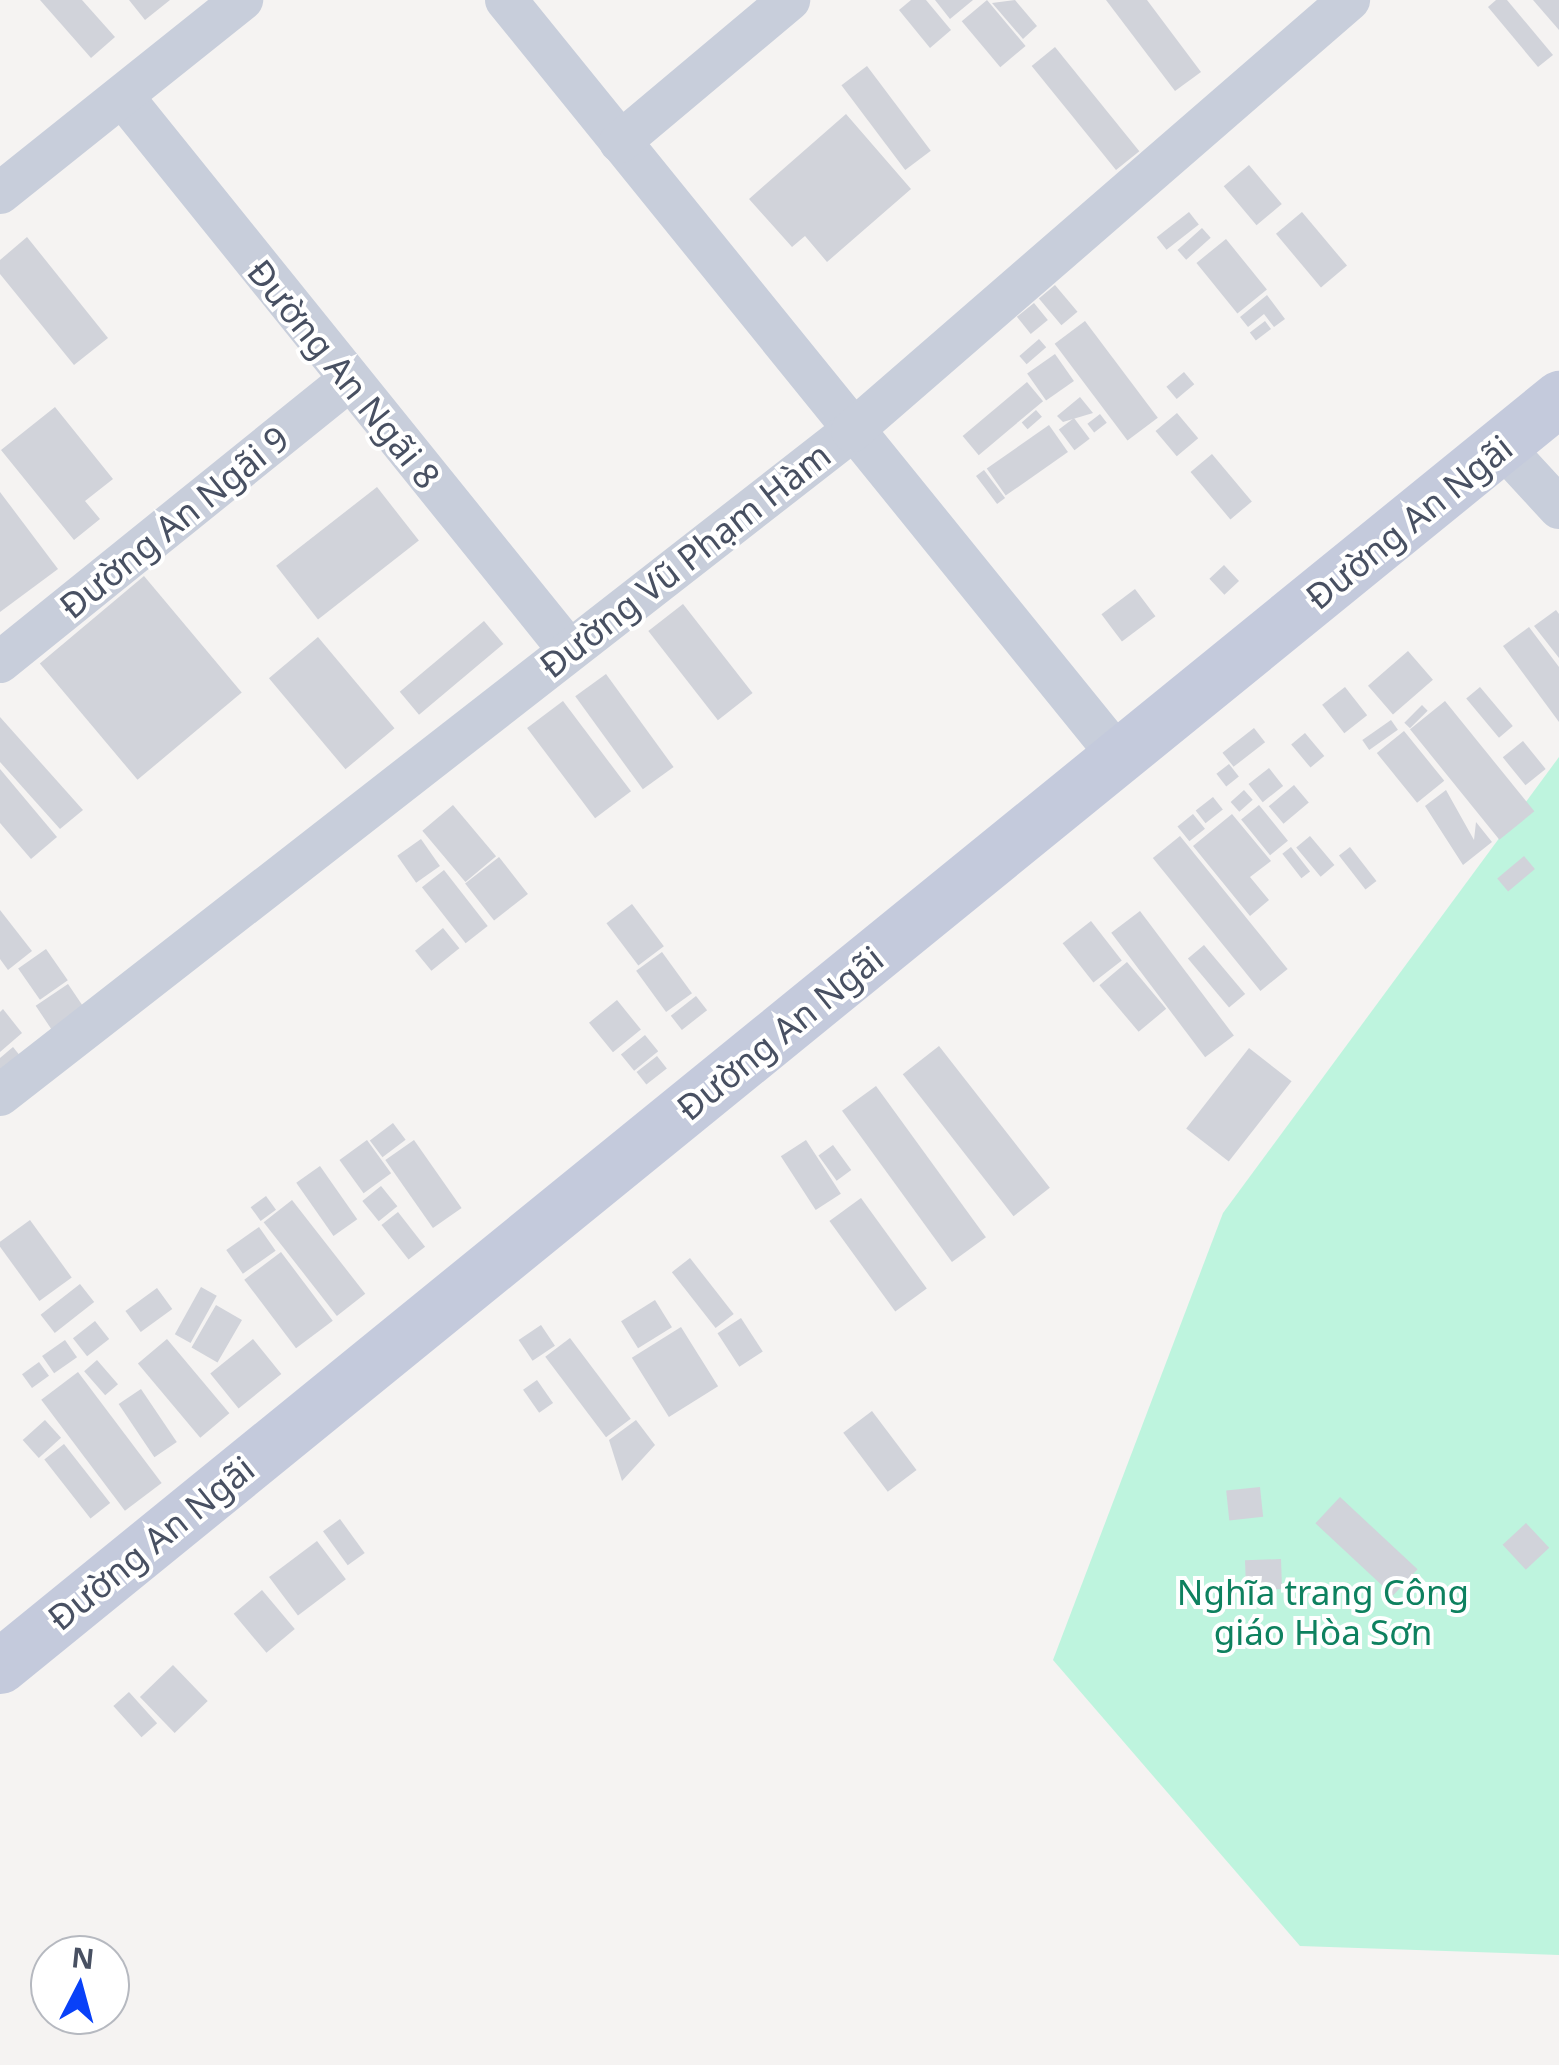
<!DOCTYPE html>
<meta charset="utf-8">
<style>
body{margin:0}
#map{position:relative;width:1559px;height:2065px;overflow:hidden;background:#f5f3f2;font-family:"Noto Sans",sans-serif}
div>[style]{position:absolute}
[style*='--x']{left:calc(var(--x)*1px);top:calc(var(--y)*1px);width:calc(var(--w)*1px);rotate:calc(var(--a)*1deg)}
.green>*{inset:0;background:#bef4de}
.building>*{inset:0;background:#d1d3da;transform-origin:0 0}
.minor>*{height:42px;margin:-21px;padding:0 21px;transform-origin:21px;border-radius:21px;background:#c8cedb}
.secondary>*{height:55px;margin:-27.5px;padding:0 27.5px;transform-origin:27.5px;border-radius:27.5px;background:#c4cadc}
span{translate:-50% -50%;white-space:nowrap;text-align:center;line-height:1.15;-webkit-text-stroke:8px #fff;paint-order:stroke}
.street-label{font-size:35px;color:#485062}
.park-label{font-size:35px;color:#0e815f}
.north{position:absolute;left:30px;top:1935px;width:100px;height:100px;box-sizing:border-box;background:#fff;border:2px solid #b6b9c0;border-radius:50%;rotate:6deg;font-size:28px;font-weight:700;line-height:40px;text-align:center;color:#485062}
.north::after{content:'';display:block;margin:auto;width:35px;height:45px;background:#0941f8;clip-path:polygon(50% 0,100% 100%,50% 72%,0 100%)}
</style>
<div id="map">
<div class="green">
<div style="clip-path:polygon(1559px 757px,1559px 1955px,1300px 1946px,1053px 1660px,1223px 1213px)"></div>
</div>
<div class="building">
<div style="clip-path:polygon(40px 0,82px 0,115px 37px,91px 58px)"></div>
<div style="clip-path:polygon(129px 0,170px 0,145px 20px)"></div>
<div style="clip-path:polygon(911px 0,926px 0,951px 30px,930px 48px,899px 10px)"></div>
<div style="clip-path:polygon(935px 0,973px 0,950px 19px)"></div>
<div style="left:987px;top:0;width:60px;height:33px;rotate:50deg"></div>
<div style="clip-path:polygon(1015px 0,1037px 26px,1023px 39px,992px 3px)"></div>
<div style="clip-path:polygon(1106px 0,1147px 0,1201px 72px,1175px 91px)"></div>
<div style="clip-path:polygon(1496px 0,1507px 0,1553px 55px,1538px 67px,1488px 7px)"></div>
<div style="clip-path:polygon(1533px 0,1559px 0,1559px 30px)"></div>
<div style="left:1055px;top:47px;width:134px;height:30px;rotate:51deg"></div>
<div style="left:867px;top:66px;width:106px;height:32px;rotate:53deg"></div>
<div style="clip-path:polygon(846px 114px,911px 189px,827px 262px,805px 236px,792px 247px,749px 199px)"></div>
<div style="left:1249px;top:165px;width:51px;height:33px;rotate:50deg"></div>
<div style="left:1189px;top:212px;width:16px;height:41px;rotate:52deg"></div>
<div style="left:1302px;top:212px;width:70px;height:34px;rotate:50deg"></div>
<div style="left:1202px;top:228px;width:13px;height:33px;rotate:48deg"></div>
<div style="clip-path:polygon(27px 237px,108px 338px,74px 365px,0 274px,0 260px)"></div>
<div style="left:1226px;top:239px;width:65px;height:38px;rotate:51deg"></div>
<div style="left:1055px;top:285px;width:35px;height:21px;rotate:50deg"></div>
<div style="clip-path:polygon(1267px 295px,1285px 319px,1274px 327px,1264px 314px,1248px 327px,1240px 317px)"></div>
<div style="left:1034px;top:303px;width:22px;height:22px;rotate:51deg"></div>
<div style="left:1085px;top:321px;width:121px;height:38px;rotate:53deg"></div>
<div style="left:1265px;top:321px;width:10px;height:19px;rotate:53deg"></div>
<div style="left:1039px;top:339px;width:11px;height:26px;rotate:49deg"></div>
<div style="left:1055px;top:354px;width:33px;height:34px;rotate:55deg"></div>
<div style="left:1184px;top:372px;width:16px;height:23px;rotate:50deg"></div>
<div style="left:1027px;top:382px;width:25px;height:84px;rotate:50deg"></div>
<div style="clip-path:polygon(1080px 397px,1093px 413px,1063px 422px,1057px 416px)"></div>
<div style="clip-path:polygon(55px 407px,113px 479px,85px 501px,100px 519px,74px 540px,1px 450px)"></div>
<div style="left:1036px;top:410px;width:9px;height:19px;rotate:49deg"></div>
<div style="left:1177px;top:413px;width:33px;height:28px;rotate:50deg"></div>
<div style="left:1100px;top:414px;width:11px;height:16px;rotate:52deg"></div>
<div style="left:1074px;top:418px;width:26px;height:19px;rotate:53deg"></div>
<div style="left:1049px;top:425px;width:33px;height:76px;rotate:55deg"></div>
<div style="left:1212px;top:454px;width:62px;height:28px;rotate:50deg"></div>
<div style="left:984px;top:470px;width:35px;height:10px;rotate:53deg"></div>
<div style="left:377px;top:487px;width:68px;height:128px;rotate:52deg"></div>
<div style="clip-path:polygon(0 492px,58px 569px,0 612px)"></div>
<div style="left:1224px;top:565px;width:22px;height:20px;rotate:47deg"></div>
<div style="left:144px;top:576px;width:152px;height:136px;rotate:50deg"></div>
<div style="left:1135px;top:589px;width:34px;height:42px;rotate:53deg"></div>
<div style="left:683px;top:604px;width:113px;height:44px;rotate:52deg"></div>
<div style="clip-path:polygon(1556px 610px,1559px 614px,1559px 658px,1534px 626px)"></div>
<div style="left:484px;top:621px;width:30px;height:110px;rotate:50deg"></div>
<div style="clip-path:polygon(1529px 627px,1559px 667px,1559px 722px,1503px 646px)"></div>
<div style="left:318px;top:637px;width:119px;height:64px;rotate:50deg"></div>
<div style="left:1408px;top:651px;width:38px;height:53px;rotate:49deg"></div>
<div style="left:606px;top:674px;width:115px;height:38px;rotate:54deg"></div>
<div style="left:1345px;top:687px;width:36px;height:29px;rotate:52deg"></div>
<div style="left:1480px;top:687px;width:51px;height:18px;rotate:50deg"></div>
<div style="left:563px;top:701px;width:113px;height:45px;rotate:53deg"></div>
<div style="left:1445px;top:701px;width:142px;height:45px;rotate:51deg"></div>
<div style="left:1422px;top:705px;width:8px;height:25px;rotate:45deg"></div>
<div style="clip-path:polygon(0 717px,83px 810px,60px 829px,0 762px)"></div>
<div style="left:1391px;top:720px;width:12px;height:35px;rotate:55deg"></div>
<div style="left:1254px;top:728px;width:18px;height:40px;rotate:52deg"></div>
<div style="left:1404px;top:731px;width:64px;height:35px;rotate:51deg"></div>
<div style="left:1305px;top:733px;width:30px;height:18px;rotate:50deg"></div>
<div style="left:1523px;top:741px;width:36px;height:26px;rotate:51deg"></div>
<div style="left:1229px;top:764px;width:16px;height:16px;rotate:52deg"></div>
<div style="left:1269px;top:768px;width:23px;height:26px;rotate:52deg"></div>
<div style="clip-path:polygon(0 769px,57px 837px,31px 859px,0 823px)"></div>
<div style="left:1294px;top:785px;width:23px;height:33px;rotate:50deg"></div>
<div style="left:1244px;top:790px;width:13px;height:18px;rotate:48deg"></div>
<div style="clip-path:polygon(1446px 790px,1474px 840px,1476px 822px,1492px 842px,1463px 865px,1425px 806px)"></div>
<div style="left:1213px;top:797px;width:16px;height:22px;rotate:52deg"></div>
<div style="left:453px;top:805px;width:67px;height:40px;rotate:50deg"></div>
<div style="left:1259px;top:805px;width:46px;height:23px;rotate:51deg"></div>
<div style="left:1193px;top:814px;width:19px;height:20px;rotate:51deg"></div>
<div style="clip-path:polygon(1232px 814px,1271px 861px,1250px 877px,1269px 900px,1250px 916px,1193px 846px)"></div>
<div style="left:1180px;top:836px;width:171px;height:35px;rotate:51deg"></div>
<div style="left:1310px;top:836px;width:38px;height:18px;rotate:50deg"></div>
<div style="left:421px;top:839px;width:33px;height:29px;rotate:55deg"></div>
<div style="left:1291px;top:847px;width:31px;height:11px;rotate:52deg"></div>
<div style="left:1350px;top:847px;width:43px;height:14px;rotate:52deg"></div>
<div style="left:1524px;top:856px;width:17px;height:35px;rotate:50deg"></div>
<div style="left:499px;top:857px;width:47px;height:43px;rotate:52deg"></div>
<div style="left:444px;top:870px;width:71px;height:28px;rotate:52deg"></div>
<div style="left:632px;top:904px;width:53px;height:32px;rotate:53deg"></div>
<div style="clip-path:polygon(0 910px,32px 951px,8px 970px,0 959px)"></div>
<div style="left:1140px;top:911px;width:156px;height:36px;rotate:53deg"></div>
<div style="left:1091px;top:921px;width:50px;height:36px;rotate:52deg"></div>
<div style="left:443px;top:928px;width:26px;height:36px;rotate:51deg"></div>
<div style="left:1204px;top:945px;width:64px;height:21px;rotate:50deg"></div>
<div style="left:46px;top:949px;width:38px;height:34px;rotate:55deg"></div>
<div style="left:662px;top:952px;width:51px;height:32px;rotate:54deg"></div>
<div style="left:1127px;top:962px;width:61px;height:36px;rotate:50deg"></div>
<div style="left:68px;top:984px;width:42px;height:39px;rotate:56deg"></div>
<div style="left:696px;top:996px;width:18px;height:32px;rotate:52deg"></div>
<div style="left:617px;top:1000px;width:38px;height:36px;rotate:51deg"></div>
<div style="clip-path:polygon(3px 1009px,22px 1033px,0 1052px,0 1012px)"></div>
<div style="left:645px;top:1035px;width:21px;height:31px;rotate:51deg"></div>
<div style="left:939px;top:1046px;width:180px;height:46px;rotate:52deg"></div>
<div style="clip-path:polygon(13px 1047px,25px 1062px,0 1070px,0 1058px)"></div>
<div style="left:1249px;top:1048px;width:54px;height:102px;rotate:38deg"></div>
<div style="left:657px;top:1056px;width:16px;height:26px;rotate:52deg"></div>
<div style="left:876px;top:1086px;width:187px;height:42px;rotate:54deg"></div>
<div style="left:393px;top:1123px;width:21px;height:29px;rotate:53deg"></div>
<div style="left:367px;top:1140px;width:41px;height:34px;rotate:54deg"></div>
<div style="left:414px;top:1140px;width:83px;height:35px;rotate:55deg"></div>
<div style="left:806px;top:1140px;width:64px;height:30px;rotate:57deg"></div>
<div style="left:833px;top:1145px;width:31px;height:18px;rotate:54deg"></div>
<div style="left:320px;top:1166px;width:65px;height:29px;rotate:55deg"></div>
<div style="left:381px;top:1186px;width:26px;height:24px;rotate:51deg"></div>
<div style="left:266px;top:1196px;width:17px;height:19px;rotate:54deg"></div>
<div style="left:861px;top:1198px;width:112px;height:39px;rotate:54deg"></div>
<div style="left:292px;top:1200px;width:119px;height:36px;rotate:52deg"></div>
<div style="left:398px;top:1212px;width:44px;height:21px;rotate:52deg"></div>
<div style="left:30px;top:1220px;width:71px;height:40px;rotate:54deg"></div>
<div style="left:259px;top:1227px;width:29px;height:40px;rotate:55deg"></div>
<div style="left:281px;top:1252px;width:86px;height:46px;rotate:53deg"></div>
<div style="left:690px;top:1258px;width:71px;height:23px;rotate:52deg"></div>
<div style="left:80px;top:1284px;width:23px;height:50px;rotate:52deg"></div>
<div style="left:201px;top:1287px;width:18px;height:54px;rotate:29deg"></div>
<div style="left:157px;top:1288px;width:26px;height:39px;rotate:54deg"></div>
<div style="left:655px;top:1300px;width:32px;height:40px;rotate:58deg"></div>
<div style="left:216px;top:1305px;width:30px;height:49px;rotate:30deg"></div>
<div style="left:741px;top:1318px;width:40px;height:28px;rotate:57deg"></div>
<div style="left:95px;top:1321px;width:23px;height:28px;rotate:52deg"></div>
<div style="left:541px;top:1325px;width:25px;height:27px;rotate:56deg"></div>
<div style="left:681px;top:1327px;width:70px;height:58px;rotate:58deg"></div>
<div style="left:570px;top:1338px;width:101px;height:31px;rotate:53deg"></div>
<div style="left:167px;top:1339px;width:97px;height:38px;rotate:50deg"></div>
<div style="left:253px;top:1339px;width:45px;height:55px;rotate:51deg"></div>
<div style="left:65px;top:1340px;width:21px;height:28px;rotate:55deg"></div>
<div style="left:97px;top:1360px;width:32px;height:17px;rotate:49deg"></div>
<div style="left:39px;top:1362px;width:17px;height:21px;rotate:54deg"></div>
<div style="left:78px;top:1372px;width:139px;height:46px;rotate:53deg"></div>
<div style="left:537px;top:1380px;width:28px;height:17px;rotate:55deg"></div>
<div style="left:141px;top:1389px;width:64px;height:27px;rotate:56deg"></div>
<div style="left:872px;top:1411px;width:74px;height:36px;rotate:53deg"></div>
<div style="left:45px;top:1420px;width:24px;height:30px;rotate:48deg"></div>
<div style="clip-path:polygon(636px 1420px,655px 1445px,622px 1481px,609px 1440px)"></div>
<div style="left:64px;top:1444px;width:75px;height:25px;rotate:52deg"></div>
<div style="left:1260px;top:1487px;width:30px;height:34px;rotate:84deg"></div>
<div style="left:1340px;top:1497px;width:106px;height:36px;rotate:43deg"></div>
<div style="left:340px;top:1519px;width:42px;height:21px;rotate:54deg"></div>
<div style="left:1526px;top:1523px;width:34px;height:32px;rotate:47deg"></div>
<div style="left:317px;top:1541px;width:48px;height:60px;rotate:53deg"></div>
<div style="left:1281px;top:1559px;width:30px;height:36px;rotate:88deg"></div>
<div style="left:262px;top:1590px;width:51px;height:37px;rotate:50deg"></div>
<div style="left:173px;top:1665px;width:50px;height:46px;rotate:46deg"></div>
<div style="left:129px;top:1692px;width:42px;height:21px;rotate:48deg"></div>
</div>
<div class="minor">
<div style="--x:506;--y:0;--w:975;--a:50.99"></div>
<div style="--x:123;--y:97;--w:709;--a:51.13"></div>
<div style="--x:620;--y:142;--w:221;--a:-40"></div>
<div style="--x:0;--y:193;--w:310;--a:-38.6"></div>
<div style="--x:1503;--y:447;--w:83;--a:47.4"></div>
<div style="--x:0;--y:662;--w:447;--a:-38.9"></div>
<div style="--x:0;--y:1095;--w:1080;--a:-37.93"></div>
<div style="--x:852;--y:431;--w:658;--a:-40.93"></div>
</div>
<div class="secondary">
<div style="--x:0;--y:1666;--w:2010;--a:-39.12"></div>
</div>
<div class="street-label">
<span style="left:344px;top:374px;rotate:51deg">Đường An Ngãi 8</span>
<span style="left:174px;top:522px;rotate:-39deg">Đường An Ngãi 9</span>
<span style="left:1409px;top:522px;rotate:-39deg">Đường An Ngãi</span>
<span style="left:685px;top:560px;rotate:-38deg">Đường Vũ Phạm Hàm</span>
<span style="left:780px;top:1033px;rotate:-39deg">Đường An Ngãi</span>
<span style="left:151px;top:1543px;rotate:-39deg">Đường An Ngãi</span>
</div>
<div class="park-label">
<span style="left:1323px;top:1612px">Nghĩa trang Công<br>giáo Hòa Sơn</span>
</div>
<div class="north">N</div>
</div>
